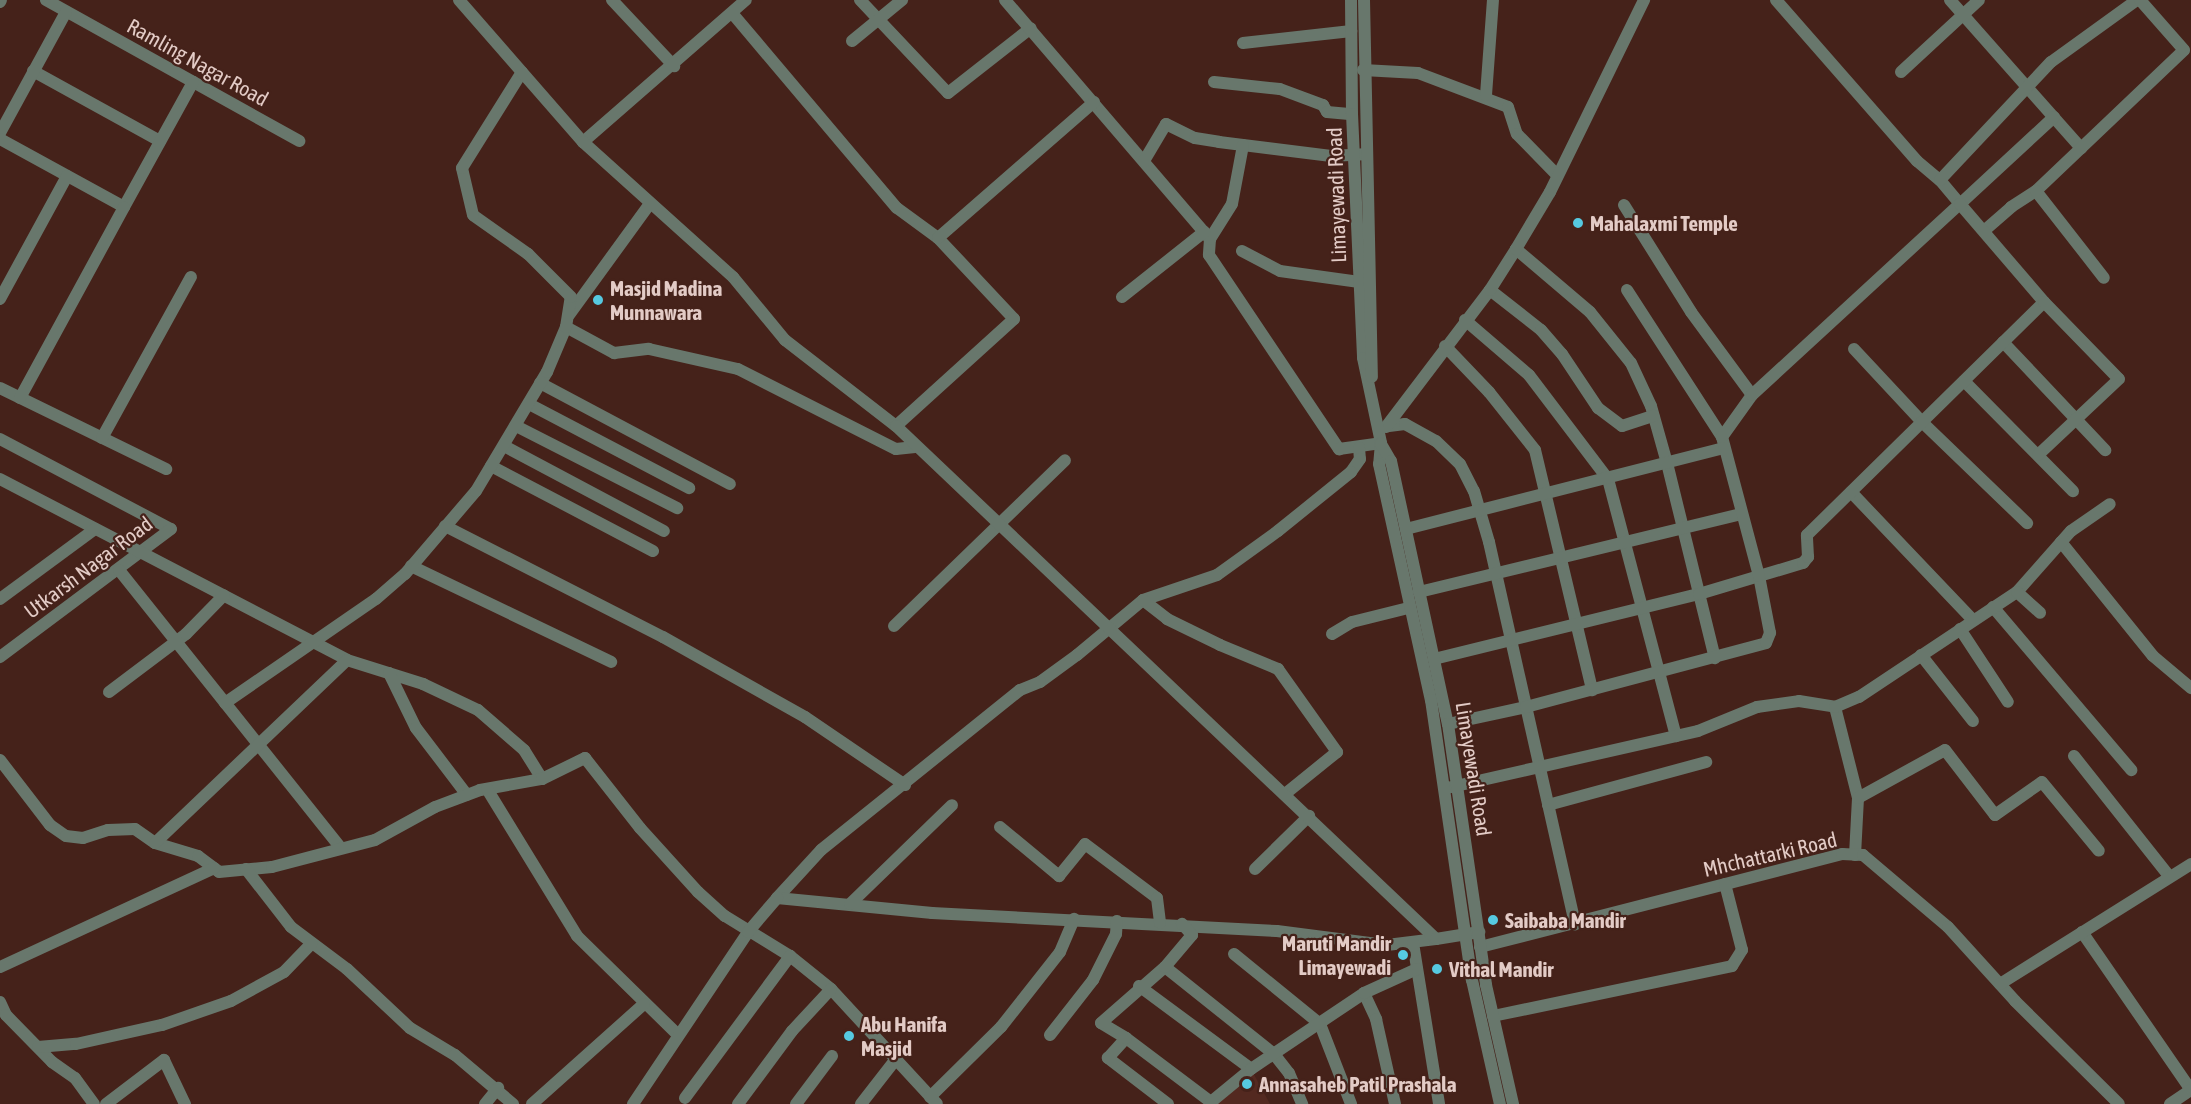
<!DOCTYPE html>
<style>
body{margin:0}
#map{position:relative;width:2191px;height:1104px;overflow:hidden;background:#45221a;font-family:"Asap Condensed",sans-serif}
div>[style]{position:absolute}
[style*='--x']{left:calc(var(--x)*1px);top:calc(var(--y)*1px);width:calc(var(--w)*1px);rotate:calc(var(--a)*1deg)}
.built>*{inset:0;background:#532920}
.minor>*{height:12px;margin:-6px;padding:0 6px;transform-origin:6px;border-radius:6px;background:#68776c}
.tertiary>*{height:12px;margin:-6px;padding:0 6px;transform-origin:6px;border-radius:6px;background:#68776c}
.dots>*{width:16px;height:16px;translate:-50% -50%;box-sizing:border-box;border:3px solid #45221a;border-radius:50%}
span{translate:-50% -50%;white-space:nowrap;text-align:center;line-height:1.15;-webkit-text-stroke:4.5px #45221a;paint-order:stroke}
.street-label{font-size:21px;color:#e3cbc6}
.poi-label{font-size:21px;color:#e3cbc6;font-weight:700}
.left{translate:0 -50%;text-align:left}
.right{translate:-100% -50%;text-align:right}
</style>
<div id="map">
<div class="built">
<div style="clip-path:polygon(1251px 1069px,1270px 1104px,1209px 1104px)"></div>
</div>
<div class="minor">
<div style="--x:46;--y:0;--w:290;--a:29.1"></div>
<div style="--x:612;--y:0;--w:91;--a:46.8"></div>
<div style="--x:860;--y:0;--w:128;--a:46.6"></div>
<div style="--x:948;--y:93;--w:105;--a:-38.1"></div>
<div style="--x:1005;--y:0;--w:315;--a:49.4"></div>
<div style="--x:1210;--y:239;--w:16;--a:94"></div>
<div style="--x:1209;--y:255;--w:234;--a:56.2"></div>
<div style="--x:1339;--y:449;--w:42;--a:-8.1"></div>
<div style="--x:1776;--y:0;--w:214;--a:48.8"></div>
<div style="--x:1917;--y:161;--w:30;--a:40"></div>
<div style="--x:1950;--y:0;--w:198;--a:48.5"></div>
<div style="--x:0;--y:2;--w:2;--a:-63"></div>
<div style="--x:732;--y:13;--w:255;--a:49.8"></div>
<div style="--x:897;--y:208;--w:51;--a:36.2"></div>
<div style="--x:938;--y:238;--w:111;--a:46.8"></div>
<div style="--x:1014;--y:319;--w:159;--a:137.8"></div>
<div style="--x:852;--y:41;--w:65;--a:-39.4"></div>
<div style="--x:1243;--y:43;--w:109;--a:-6.3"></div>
<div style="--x:1363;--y:70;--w:55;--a:3.1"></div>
<div style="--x:1418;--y:73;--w:96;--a:20.7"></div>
<div style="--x:1508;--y:107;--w:28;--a:72"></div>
<div style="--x:1517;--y:134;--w:57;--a:45.7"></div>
<div style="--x:33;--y:71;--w:145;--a:28.9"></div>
<div style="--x:1901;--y:72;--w:106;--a:-42.7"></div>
<div style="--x:1214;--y:82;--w:66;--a:6.1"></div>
<div style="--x:1280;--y:89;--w:46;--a:20.4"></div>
<div style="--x:1323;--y:105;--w:8;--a:60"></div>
<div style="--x:1327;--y:112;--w:25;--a:5"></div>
<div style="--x:1486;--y:95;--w:95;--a:-85.8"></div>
<div style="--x:2054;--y:117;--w:128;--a:137.2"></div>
<div style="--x:1960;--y:204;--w:31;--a:-130"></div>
<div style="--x:1940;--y:180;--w:162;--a:-46.8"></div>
<div style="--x:2051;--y:62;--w:106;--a:-35.8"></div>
<div style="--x:0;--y:133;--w:138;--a:-61.4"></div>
<div style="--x:0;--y:139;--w:141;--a:28.7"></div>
<div style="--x:124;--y:207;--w:143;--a:-61.1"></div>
<div style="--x:583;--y:142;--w:216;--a:-41.1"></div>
<div style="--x:1144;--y:161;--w:43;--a:-59.3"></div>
<div style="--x:1166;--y:124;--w:32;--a:26"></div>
<div style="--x:1195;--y:138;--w:24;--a:9"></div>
<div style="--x:1219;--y:142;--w:113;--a:7.1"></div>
<div style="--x:1331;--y:156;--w:33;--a:-3"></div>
<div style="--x:2036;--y:191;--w:204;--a:-43.6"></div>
<div style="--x:2184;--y:50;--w:67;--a:-131.3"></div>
<div style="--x:1624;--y:205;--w:126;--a:57.9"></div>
<div style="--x:1691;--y:312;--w:103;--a:53.7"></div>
<div style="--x:1985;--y:230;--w:35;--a:-41"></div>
<div style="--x:2011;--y:207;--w:30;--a:-33"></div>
<div style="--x:2036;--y:191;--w:110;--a:52"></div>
<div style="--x:938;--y:238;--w:207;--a:-41.1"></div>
<div style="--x:1210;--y:239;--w:41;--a:-57.8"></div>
<div style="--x:1232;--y:204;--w:60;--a:-79.4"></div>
<div style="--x:1516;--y:249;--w:97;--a:40.4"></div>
<div style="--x:1590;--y:312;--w:65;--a:51.2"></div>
<div style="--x:1631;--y:363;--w:47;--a:65.1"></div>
<div style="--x:1651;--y:406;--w:59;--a:74.3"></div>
<div style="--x:1667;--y:463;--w:201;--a:76.2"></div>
<div style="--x:1242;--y:251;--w:43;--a:27.8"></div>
<div style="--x:1280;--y:271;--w:80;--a:7.9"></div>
<div style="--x:1490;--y:290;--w:65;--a:38.1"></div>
<div style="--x:1541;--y:330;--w:32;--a:49"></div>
<div style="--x:1562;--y:354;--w:65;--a:56.3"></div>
<div style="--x:1598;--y:408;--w:30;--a:37"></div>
<div style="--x:1622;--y:426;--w:33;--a:-18"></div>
<div style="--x:1627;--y:290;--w:175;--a:57.1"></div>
<div style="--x:1122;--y:297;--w:105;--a:-38.4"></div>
<div style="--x:0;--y:299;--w:140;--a:-61.4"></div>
<div style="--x:569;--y:315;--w:136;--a:-54"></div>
<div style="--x:1465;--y:320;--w:84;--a:40.7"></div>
<div style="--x:1529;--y:375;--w:131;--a:52.8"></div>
<div style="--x:1608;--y:479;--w:266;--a:75.2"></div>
<div style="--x:566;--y:327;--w:55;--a:28.4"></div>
<div style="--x:614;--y:353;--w:35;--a:-7"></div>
<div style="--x:649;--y:349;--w:91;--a:12.7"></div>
<div style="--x:738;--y:369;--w:177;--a:26.9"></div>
<div style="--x:896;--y:449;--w:19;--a:-6"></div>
<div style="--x:2003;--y:342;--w:149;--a:46.6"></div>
<div style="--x:1445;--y:346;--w:64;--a:46.3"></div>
<div style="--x:1489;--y:392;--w:74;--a:51.6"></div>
<div style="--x:1535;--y:450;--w:247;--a:76.6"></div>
<div style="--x:1854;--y:349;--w:100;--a:47"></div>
<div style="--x:1922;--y:422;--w:146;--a:43.9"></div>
<div style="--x:1964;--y:381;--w:155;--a:45.3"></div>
<div style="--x:540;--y:383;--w:215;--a:28"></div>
<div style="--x:0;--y:388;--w:185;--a:26"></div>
<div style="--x:20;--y:398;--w:217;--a:-61.4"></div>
<div style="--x:529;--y:404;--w:181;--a:27.7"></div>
<div style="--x:516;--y:426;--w:181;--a:27"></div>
<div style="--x:1389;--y:426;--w:16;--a:-7"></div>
<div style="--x:1405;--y:424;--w:35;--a:29"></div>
<div style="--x:1436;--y:441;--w:33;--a:44"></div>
<div style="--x:1460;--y:464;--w:30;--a:63"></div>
<div style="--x:1474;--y:491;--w:53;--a:73.6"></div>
<div style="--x:1489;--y:542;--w:392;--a:77.3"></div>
<div style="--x:1386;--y:427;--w:172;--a:-52.8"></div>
<div style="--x:1490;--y:290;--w:49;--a:-57.6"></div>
<div style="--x:1516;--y:249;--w:66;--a:-59.2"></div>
<div style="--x:1550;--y:192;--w:214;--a:-63.9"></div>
<div style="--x:102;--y:438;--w:184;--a:-61.1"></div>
<div style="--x:0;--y:439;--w:193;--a:27.8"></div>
<div style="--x:171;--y:529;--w:214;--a:143.2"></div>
<div style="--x:504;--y:446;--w:181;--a:28"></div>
<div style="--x:1359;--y:448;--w:11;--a:85"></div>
<div style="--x:1360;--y:459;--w:16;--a:125"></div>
<div style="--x:1351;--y:472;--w:94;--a:141.1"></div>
<div style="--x:1278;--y:531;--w:75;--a:144.2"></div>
<div style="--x:1217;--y:575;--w:78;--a:161.3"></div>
<div style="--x:1143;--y:600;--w:86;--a:140.2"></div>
<div style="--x:1077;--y:655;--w:46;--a:143.9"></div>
<div style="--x:1040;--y:682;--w:22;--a:158"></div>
<div style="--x:1020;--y:690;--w:255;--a:141.2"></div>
<div style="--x:821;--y:850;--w:65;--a:132.5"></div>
<div style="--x:777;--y:898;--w:156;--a:5.5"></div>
<div style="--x:932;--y:913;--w:345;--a:3"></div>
<div style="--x:1277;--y:931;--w:111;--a:7.3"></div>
<div style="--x:1387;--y:945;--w:49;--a:-7"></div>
<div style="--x:491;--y:466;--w:183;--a:27.7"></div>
<div style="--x:0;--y:479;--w:391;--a:27.5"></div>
<div style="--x:347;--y:660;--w:80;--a:17.5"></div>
<div style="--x:423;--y:684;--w:61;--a:25.3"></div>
<div style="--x:478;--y:710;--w:61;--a:41"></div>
<div style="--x:524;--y:750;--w:34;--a:58"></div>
<div style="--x:1851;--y:492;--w:177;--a:46.4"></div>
<div style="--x:445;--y:526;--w:245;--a:27"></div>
<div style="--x:663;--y:637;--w:163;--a:29.4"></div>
<div style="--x:805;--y:717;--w:121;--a:34.2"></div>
<div style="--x:1406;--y:529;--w:328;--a:-14.3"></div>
<div style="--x:2061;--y:542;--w:146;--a:51.1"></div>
<div style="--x:2153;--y:656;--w:50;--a:40.1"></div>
<div style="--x:411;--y:566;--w:222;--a:25.6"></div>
<div style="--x:119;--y:570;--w:354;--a:51.4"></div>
<div style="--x:1419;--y:592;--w:332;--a:-13.6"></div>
<div style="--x:2017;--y:592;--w:81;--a:-48.5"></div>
<div style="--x:2071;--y:531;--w:47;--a:-34.7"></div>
<div style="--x:0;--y:599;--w:118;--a:-36.4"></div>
<div style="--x:1143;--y:600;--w:31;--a:38"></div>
<div style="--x:1167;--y:619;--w:59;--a:26.1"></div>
<div style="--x:1220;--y:645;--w:63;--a:22.5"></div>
<div style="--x:1278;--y:669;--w:102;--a:54.6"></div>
<div style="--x:1337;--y:752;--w:67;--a:141.1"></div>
<div style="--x:1993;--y:607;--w:214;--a:49.7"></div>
<div style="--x:894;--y:626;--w:238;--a:-44.1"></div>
<div style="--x:1960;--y:629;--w:87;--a:56.7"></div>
<div style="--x:1332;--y:634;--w:23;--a:-31"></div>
<div style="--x:1352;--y:622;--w:58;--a:-14"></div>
<div style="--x:1921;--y:655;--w:84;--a:51.8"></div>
<div style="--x:1434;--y:659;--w:273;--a:-13.8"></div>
<div style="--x:1699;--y:594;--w:109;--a:-16.6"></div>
<div style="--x:1803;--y:563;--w:8;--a:-50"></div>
<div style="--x:1808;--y:557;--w:22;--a:-93"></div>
<div style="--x:1807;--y:535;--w:332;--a:-44.5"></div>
<div style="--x:389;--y:673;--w:61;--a:63.9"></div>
<div style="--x:416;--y:728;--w:84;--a:52.7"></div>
<div style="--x:109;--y:692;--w:96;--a:-37"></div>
<div style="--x:186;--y:634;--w:54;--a:-45.7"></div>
<div style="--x:225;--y:703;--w:183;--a:-34.6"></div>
<div style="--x:376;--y:599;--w:38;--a:-41"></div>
<div style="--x:405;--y:574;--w:109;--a:-49.5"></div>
<div style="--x:476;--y:491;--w:139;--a:-59.2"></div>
<div style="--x:547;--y:372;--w:49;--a:-67.1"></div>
<div style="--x:566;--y:327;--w:30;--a:-81"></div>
<div style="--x:571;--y:297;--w:61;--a:-135"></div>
<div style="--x:528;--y:254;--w:67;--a:-144.7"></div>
<div style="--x:473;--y:215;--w:48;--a:-103.2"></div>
<div style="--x:462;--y:168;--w:113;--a:-58"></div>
<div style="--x:1835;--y:707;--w:94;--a:75.8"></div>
<div style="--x:1858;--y:798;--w:57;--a:93"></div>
<div style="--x:1448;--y:724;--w:80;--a:-12.3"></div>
<div style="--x:1526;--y:707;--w:248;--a:-14.9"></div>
<div style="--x:1766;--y:643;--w:11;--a:-68"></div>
<div style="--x:1770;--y:633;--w:58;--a:-100.9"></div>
<div style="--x:1759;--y:576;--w:144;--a:-104.9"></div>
<div style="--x:1722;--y:437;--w:52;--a:-54.5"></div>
<div style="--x:1752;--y:395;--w:282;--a:-42.6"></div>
<div style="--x:1960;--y:204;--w:129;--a:49.4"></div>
<div style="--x:2044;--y:302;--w:107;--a:45.8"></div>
<div style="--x:2119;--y:379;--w:111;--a:136.8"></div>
<div style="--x:2074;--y:756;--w:154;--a:51.6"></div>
<div style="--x:0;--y:760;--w:82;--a:52.4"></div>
<div style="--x:50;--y:825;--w:19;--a:35"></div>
<div style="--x:66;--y:836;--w:17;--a:7"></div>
<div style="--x:83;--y:838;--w:26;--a:-18"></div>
<div style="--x:108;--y:830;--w:27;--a:-2"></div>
<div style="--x:135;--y:829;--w:24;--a:35"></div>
<div style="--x:155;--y:843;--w:45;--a:16.8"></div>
<div style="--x:198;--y:856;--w:26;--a:37"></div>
<div style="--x:219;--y:872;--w:53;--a:-5.4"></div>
<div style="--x:272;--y:867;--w:106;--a:-14.7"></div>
<div style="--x:375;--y:840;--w:68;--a:-28.8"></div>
<div style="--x:435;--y:807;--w:48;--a:-20.7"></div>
<div style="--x:480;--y:790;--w:63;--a:-10.1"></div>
<div style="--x:542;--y:779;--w:48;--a:-26"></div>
<div style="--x:585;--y:758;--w:89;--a:51.8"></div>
<div style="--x:640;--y:828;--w:86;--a:47.8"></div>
<div style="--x:698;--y:892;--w:36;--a:42"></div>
<div style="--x:725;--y:916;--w:76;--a:31.6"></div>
<div style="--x:790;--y:956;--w:53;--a:38.8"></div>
<div style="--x:831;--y:989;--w:156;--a:47.3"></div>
<div style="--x:1447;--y:788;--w:257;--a:-12.8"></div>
<div style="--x:1698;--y:731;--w:64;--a:-22.1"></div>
<div style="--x:1757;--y:707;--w:42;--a:-8.1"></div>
<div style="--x:1799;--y:701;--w:36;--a:9"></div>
<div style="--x:1835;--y:707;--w:26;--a:-23"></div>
<div style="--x:1859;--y:697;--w:190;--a:-33.6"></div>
<div style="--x:2017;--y:592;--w:31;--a:42"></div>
<div style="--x:487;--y:789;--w:172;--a:58.5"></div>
<div style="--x:577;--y:936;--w:141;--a:44.4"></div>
<div style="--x:1858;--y:798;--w:99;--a:-28.9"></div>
<div style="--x:1945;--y:750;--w:82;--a:52.4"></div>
<div style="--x:1995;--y:815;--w:57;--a:-35.1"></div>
<div style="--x:2042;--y:782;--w:89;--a:50.4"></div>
<div style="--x:1548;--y:805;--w:164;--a:-15.2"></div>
<div style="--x:1000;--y:827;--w:77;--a:39.7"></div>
<div style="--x:1059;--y:876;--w:41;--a:-50.9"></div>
<div style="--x:1085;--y:844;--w:90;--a:36.9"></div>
<div style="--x:1157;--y:898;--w:25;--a:83"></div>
<div style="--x:155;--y:843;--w:265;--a:-43.6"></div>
<div style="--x:246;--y:869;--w:73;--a:52.2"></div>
<div style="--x:291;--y:927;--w:70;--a:36.9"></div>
<div style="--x:347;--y:969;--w:86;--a:43.1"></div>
<div style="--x:410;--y:1028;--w:52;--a:31"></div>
<div style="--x:455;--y:1055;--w:76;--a:40.2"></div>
<div style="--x:1255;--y:869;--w:76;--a:-44.5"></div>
<div style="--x:850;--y:904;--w:142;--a:-44.1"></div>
<div style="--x:2082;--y:932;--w:192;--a:55.4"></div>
<div style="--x:1413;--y:943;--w:163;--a:80.8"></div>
<div style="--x:1480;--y:947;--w:374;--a:-14.4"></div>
<div style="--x:1842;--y:854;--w:21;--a:3"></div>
<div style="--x:1863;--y:855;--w:111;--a:40.3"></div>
<div style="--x:1948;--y:927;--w:100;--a:47.8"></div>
<div style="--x:2015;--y:1001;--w:146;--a:44.7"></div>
<div style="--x:1234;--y:954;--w:111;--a:39.1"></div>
<div style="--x:1320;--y:1024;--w:86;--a:68.8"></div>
<div style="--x:0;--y:967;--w:236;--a:-24.8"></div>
<div style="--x:1165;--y:967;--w:139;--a:38.6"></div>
<div style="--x:1274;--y:1054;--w:24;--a:52"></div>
<div style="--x:1289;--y:1073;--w:34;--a:67"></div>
<div style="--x:2000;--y:984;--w:226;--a:-32.1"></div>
<div style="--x:1139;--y:986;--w:139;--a:36.5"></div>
<div style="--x:1364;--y:993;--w:29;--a:65"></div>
<div style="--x:1376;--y:1019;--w:87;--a:77.4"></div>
<div style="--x:0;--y:1002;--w:14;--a:65"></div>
<div style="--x:6;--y:1015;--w:66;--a:45.6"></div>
<div style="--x:52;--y:1062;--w:28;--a:35"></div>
<div style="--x:75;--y:1078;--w:32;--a:54"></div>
<div style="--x:1493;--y:1016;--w:244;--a:-11.8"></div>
<div style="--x:1732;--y:966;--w:19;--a:-58"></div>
<div style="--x:1742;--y:950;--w:68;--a:-104.4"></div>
<div style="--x:1050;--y:1035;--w:70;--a:-52"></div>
<div style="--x:1093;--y:980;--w:51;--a:-63.4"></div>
<div style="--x:1116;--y:934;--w:13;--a:-86"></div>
<div style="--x:1126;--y:1038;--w:106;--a:37"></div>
<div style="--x:1211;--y:1102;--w:52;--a:-39.5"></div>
<div style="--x:1251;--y:1069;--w:136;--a:-33.9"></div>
<div style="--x:1364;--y:993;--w:58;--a:-24.4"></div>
<div style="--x:38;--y:1047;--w:38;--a:-5"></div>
<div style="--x:76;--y:1044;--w:88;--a:-12.5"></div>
<div style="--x:162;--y:1025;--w:73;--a:-19.2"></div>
<div style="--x:231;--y:1001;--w:60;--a:-28.7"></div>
<div style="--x:284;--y:972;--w:40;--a:-46"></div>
<div style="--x:930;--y:1097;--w:100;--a:-44.6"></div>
<div style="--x:1001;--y:1027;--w:95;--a:-51.8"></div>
<div style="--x:1060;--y:952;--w:36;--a:-67"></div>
<div style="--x:685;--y:1098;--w:177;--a:-53.5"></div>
<div style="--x:106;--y:1104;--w:73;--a:-37.2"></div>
<div style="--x:164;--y:1060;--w:49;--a:64.5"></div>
<div style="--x:485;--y:1104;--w:21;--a:-51"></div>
<div style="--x:532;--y:1104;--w:150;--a:-41.8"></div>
<div style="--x:633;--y:1104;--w:207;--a:-56.2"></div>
<div style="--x:748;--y:932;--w:45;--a:-49.5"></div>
<div style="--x:738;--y:1104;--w:91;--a:-53.5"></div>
<div style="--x:792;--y:1031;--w:57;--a:-47.1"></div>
<div style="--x:796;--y:1104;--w:60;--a:-53.1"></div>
<div style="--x:861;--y:1104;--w:57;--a:-52.1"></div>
<div style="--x:1168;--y:1104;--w:76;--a:-142.5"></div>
<div style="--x:1108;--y:1058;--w:27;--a:-48"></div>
<div style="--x:1126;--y:1038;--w:29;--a:-149"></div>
<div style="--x:1101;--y:1023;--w:85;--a:-41.2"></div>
<div style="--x:1165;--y:967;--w:42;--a:-49.8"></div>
<div style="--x:1192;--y:935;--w:15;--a:-132"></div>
<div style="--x:2170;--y:1104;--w:25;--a:-34"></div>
</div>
<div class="tertiary">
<div style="--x:459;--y:0;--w:189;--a:48.9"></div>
<div style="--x:583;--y:142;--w:202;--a:42"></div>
<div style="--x:733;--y:277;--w:82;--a:50.5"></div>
<div style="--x:785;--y:340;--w:140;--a:37.8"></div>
<div style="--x:896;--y:426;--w:745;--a:43.53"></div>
<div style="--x:1436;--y:939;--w:44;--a:-9.2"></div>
<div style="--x:1351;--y:0;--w:114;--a:89.5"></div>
<div style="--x:1352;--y:114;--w:244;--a:87.4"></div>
<div style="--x:1363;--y:358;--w:87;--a:78"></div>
<div style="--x:1381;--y:443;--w:21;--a:95"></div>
<div style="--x:1379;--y:464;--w:242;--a:77.6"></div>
<div style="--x:1431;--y:700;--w:283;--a:81.7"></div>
<div style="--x:1472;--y:980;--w:127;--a:77.3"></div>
<div style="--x:1364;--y:0;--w:377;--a:88.8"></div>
<div style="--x:1381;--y:444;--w:20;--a:60"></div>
<div style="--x:1391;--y:461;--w:269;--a:77.8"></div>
<div style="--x:1448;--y:724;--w:264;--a:81.7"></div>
<div style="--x:1486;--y:985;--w:122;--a:77.2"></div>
</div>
<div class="dots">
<div style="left:1578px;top:223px;background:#56c9e0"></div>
<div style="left:598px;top:300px;background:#56c9e0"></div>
<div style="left:1493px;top:920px;background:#56c9e0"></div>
<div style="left:1403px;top:955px;background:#56c9e0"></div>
<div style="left:1437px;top:969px;background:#56c9e0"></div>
<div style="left:849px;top:1036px;background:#56c9e0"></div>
<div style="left:1247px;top:1084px;background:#56c9e0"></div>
</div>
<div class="street-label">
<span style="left:198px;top:62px;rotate:29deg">Ramling Nagar Road</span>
<span style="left:1336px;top:195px;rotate:-92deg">Limayewadi Road</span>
<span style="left:88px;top:567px;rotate:-37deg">Utkarsh Nagar Road</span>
<span style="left:1474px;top:769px;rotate:81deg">Limayewadi Road</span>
<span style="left:1770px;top:854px;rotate:-13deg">Mhchattarki Road</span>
</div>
<div class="poi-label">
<span class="left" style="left:1590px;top:223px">Mahalaxmi Temple</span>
<span class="left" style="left:610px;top:300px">Masjid Madina<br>Munnawara</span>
<span class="left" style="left:1505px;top:920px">Saibaba Mandir</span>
<span class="right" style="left:1391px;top:955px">Maruti Mandir<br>Limayewadi</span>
<span class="left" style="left:1449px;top:969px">Vithal Mandir</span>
<span class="left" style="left:861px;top:1036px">Abu Hanifa<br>Masjid</span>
<span class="left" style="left:1259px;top:1084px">Annasaheb Patil Prashala</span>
</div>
</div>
